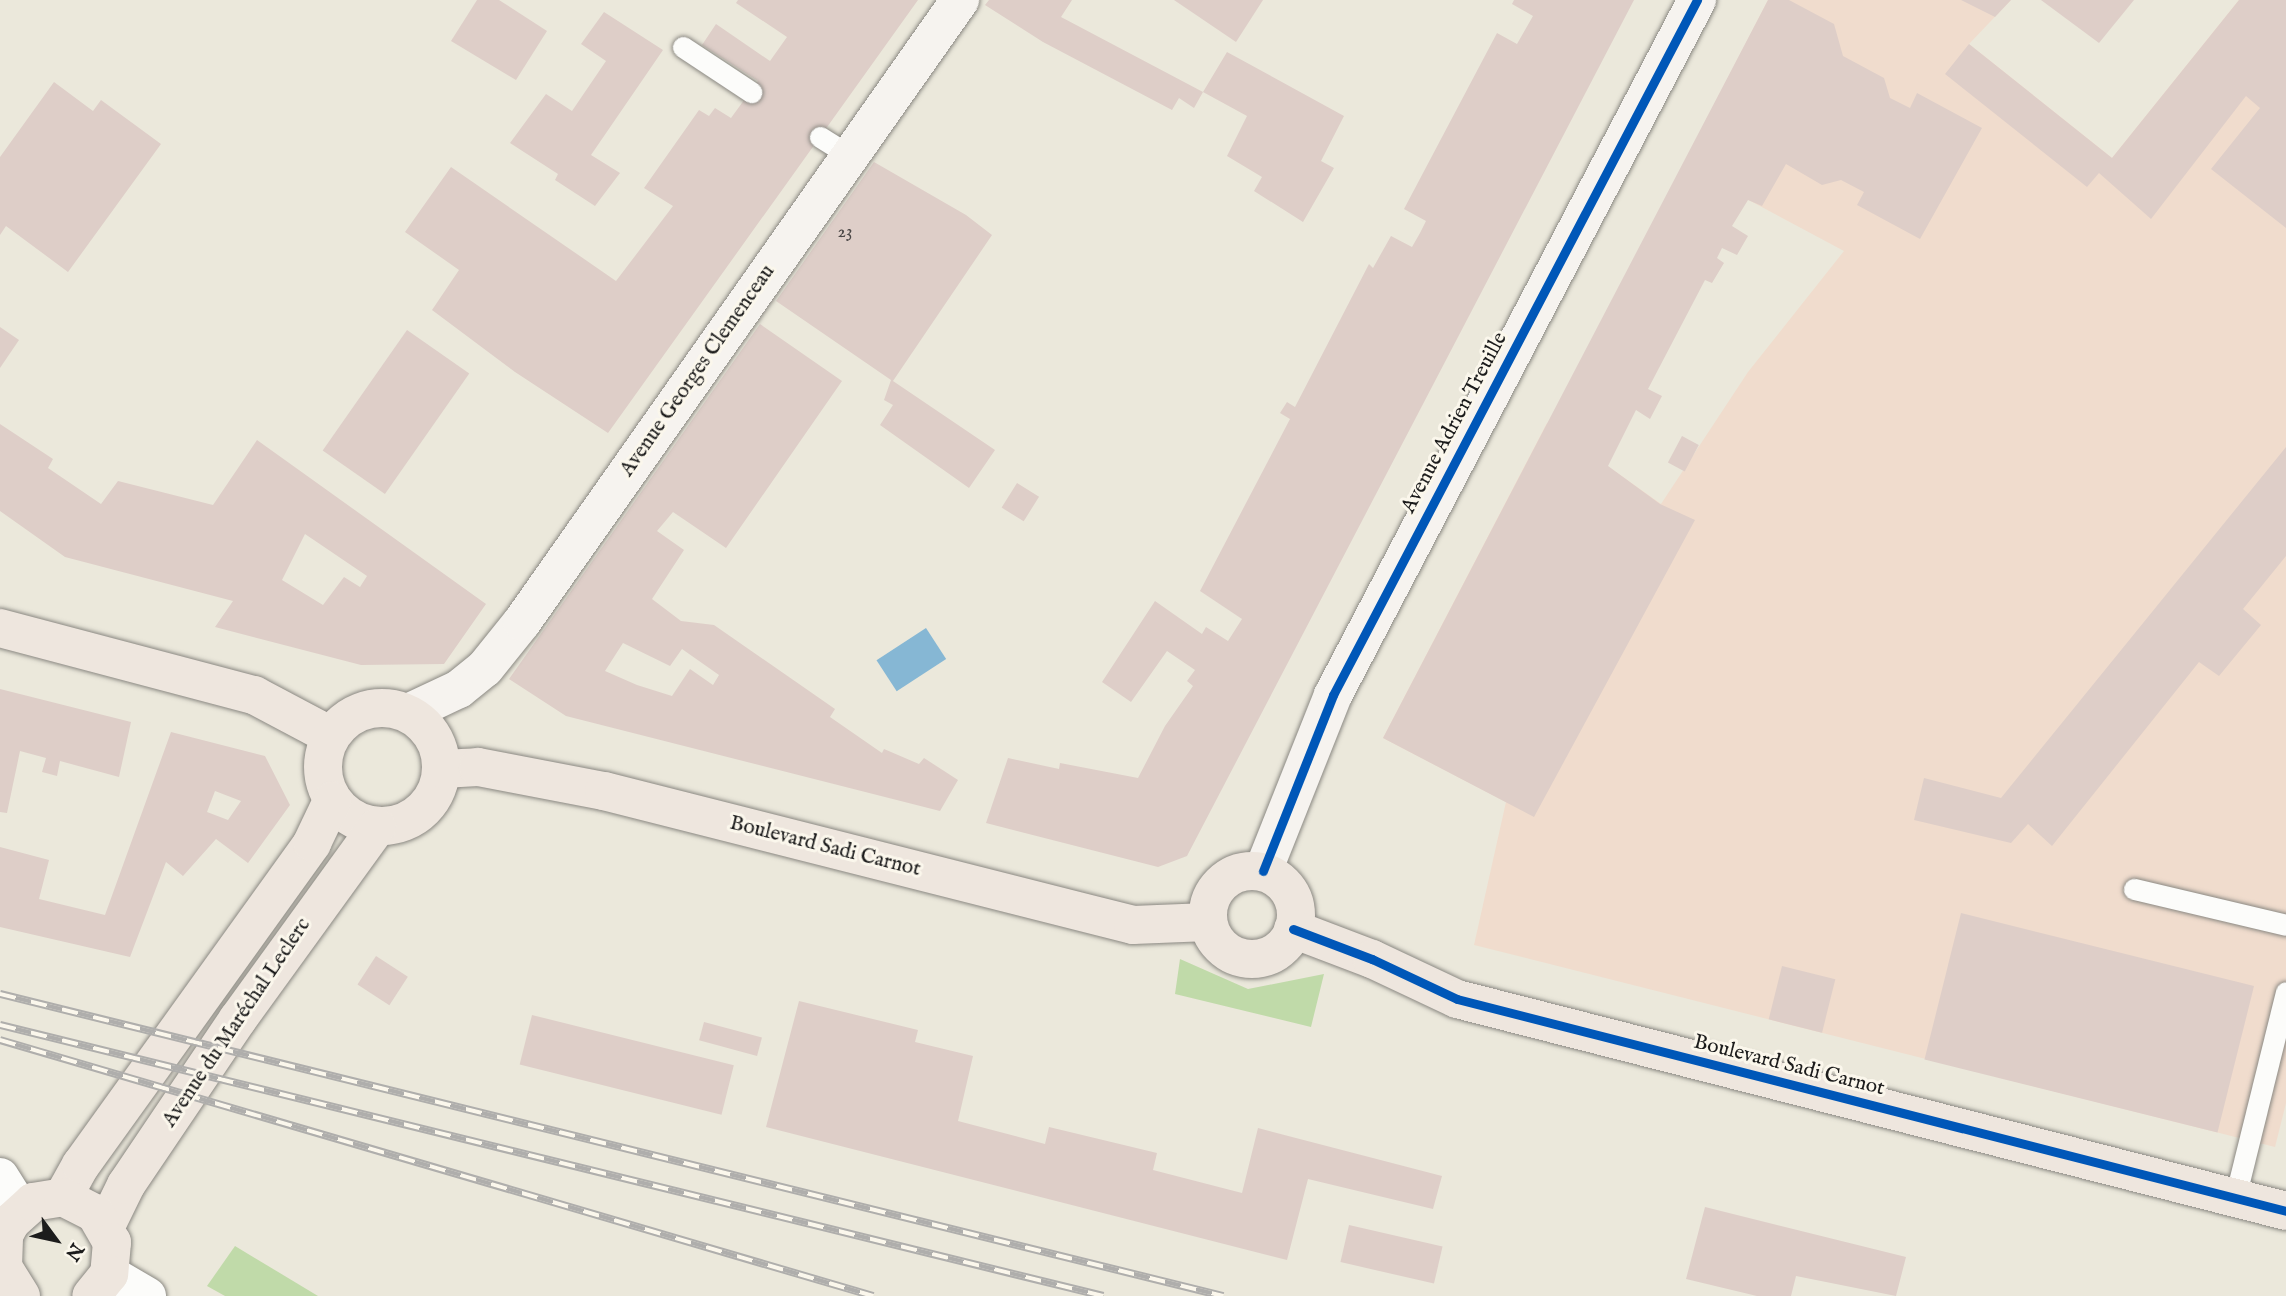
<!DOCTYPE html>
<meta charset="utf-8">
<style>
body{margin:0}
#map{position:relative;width:2286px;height:1296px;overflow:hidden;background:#ebe8db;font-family:"IM FELL English",serif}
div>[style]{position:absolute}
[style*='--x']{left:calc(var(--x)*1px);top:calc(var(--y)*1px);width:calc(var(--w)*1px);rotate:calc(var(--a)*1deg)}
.built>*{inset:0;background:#f0dccd}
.green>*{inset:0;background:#c0daa9}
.water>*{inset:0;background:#86b7d4;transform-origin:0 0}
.building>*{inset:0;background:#decec8;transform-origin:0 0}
.roads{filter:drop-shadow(0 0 2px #8a8882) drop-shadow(0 0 2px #8a8882)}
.lane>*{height:21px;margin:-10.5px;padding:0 10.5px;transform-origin:10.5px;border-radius:10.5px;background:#fcfcfa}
.street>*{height:38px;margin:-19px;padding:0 19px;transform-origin:19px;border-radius:19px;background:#fcfcfa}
.secondary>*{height:38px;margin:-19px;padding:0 19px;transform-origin:19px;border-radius:19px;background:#f6f3ef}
.primary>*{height:38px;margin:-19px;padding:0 19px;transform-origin:19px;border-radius:19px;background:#eee6de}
.primary>.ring{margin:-19px;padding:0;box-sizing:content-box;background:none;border:38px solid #eee6de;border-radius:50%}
.rail>*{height:8px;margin-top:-4px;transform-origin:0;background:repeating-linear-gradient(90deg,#fbf7ec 0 16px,#afaeac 0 32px);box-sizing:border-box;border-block:2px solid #afaeac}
.cycleway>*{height:9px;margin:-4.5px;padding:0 4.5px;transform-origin:4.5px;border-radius:4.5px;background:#0057b8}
span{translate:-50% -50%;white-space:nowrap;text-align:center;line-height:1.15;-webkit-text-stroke:6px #fbf7ec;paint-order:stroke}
.number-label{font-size:18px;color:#4c4847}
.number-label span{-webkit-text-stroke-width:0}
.street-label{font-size:21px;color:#1c1c1c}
.north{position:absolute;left:21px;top:1205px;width:70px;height:70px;-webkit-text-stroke:5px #fbf7ec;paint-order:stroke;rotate:123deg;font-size:19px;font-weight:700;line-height:28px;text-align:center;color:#1c1c1c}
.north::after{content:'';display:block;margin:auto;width:24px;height:32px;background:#1c1c1c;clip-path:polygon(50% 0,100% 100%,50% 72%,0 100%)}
</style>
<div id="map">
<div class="built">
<div style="clip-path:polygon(1768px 0,2011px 0,1969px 44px,2112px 158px,2239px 0,2286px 0,2286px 1103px,2275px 1147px,1474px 945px,1506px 802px,1383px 738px,1547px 423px,1661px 504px,1748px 372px,1844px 251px,1683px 165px)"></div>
</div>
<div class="green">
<div style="clip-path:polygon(1180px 959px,1248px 989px,1324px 974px,1311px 1027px,1175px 994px)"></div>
<div style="clip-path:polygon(235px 1246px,318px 1296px,225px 1296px,207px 1286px)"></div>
</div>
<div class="water">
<div style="left:926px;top:628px;width:37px;height:59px;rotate:57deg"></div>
</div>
<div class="building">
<div style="clip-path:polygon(477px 0,499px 0,547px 31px,516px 80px,451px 41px)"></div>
<div style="clip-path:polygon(738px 0,918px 0,608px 433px,515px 372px,432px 310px,459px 270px,405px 232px,451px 167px,616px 281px,673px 206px,644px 188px,699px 110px,709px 116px,715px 108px,731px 118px,758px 81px,702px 45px,716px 24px,770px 61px,787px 37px,736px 3px)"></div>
<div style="clip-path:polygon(989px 0,1072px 0,1061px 17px,1203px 92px,1194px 108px,1179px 98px,1172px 110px,1043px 42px,985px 5px)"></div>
<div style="clip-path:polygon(1174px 0,1263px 0,1236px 42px)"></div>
<div style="clip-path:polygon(1514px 0,1634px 0,1187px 856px,1158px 867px,986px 823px,1008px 758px,1059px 769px,1060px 763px,1138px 778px,1165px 726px,1193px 686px,1187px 681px,1195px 670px,1167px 651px,1131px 702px,1102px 682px,1155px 601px,1202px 634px,1206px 627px,1228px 641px,1242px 619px,1200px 591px,1290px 419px,1280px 413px,1287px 402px,1295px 407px,1369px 264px,1373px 268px,1391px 236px,1412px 247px,1420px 233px,1426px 221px,1404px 209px,1497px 33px,1517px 44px,1533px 16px,1512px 4px)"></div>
<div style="clip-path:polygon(1768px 0,1789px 0,1834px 24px,1843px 56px,1884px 78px,1890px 98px,1910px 108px,1917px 93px,1982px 128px,1920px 239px,1857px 205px,1864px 192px,1841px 180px,1822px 185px,1786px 164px,1762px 206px,1748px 200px,1732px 226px,1748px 236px,1737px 255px,1722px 248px,1717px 258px,1724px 263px,1712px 283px,1705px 280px,1648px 389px,1662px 396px,1650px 419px,1636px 410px,1608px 466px,1660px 504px,1695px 520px,1534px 817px,1383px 738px)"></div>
<div style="clip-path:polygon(1961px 0,2011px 0,1995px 17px)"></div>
<div style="clip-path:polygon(2041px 0,2134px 0,2099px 43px)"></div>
<div style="clip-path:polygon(2239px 0,2286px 0,2286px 228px,2211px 169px,2260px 108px,2246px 96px,2151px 219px,2099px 173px,2087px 187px,1945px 74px,1969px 44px,2112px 158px)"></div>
<div style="clip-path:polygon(604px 12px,663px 50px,591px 155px,620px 173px,595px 206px,555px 180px,558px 174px,510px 143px,546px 94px,572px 111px,606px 61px,581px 44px)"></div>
<div style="clip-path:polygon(1227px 52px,1344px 116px,1321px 161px,1334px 168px,1303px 222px,1254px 191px,1262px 177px,1227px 156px,1247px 116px,1203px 92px)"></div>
<div style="clip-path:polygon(54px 82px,93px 111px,101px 100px,161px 144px,68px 272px,6px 226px,0 235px,0 157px)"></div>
<div style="clip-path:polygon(874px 162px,966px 215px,992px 235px,893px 381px,995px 450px,969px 488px,880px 425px,893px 405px,884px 400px,891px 380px,776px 301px)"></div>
<div style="clip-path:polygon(evenodd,760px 324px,842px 381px,726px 548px,673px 512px,657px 531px,684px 550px,652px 599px,681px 621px,714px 625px,835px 709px,830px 717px,882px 753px,884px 749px,919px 764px,924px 758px,958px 780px,940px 811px,566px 716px,509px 679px,760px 324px,623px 643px,670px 666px,682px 649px,719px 675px,713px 685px,690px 669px,672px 696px,637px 685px,605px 671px,623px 643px)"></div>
<div style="clip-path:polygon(0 327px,19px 340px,0 368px)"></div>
<div style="left:407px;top:330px;width:76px;height:147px;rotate:35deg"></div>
<div style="clip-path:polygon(evenodd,0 424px,53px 459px,48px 468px,101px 504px,118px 481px,213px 505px,257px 440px,486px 604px,444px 664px,361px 665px,215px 627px,233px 601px,65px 557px,0 511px,0 424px,305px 534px,367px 576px,360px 587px,344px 577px,323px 605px,282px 580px,305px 534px)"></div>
<div style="left:1682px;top:436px;width:19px;height:30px;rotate:28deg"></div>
<div style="clip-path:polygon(2286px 447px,2286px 556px,2243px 609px,2261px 625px,2219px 676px,2199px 662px,2052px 846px,2028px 824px,2011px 843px,1914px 820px,1924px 778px,2001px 798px)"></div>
<div style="left:1017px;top:483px;width:26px;height:29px;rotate:32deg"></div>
<div style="clip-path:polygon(0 689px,131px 722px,119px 777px,60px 761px,57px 776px,42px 772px,46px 758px,20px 751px,7px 813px,0 812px)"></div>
<div style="clip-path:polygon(evenodd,171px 732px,265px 756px,290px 805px,248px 863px,216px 839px,183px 876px,166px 862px,130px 957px,0 927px,0 847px,49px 860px,39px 899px,105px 915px,171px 732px,215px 791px,241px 801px,228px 820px,207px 812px,215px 791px)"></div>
<div style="left:1961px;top:913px;width:302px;height:151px;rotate:14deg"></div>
<div style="left:376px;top:956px;width:38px;height:34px;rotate:33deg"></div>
<div style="left:1782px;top:966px;width:55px;height:55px;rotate:14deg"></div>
<div style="clip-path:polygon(799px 1001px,918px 1030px,915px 1042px,973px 1056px,958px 1121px,1045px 1144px,1049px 1127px,1157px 1153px,1153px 1170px,1242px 1193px,1258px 1128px,1442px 1176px,1433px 1209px,1308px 1179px,1287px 1260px,766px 1127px)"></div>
<div style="left:532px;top:1015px;width:208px;height:51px;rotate:14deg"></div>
<div style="left:704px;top:1022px;width:60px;height:19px;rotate:15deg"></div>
<div style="clip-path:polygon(1705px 1207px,1906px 1257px,1896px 1296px,1796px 1276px,1791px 1296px,1757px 1296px,1686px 1279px)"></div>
<div style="left:1349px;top:1225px;width:96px;height:38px;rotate:13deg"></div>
</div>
<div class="roads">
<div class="lane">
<div style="--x:683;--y:47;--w:82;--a:33.5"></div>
<div style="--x:820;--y:137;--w:34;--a:32"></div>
<div style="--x:2134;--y:889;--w:156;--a:13.3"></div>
<div style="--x:2235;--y:1198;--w:212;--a:-76.1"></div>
</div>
<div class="street">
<div style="--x:0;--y:1177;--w:40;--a:58"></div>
<div style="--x:109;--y:1274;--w:44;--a:30.1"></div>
</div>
<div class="secondary">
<div style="--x:408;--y:713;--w:56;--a:-25.2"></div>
<div style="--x:459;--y:689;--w:33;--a:-39"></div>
<div style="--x:485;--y:668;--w:59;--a:-51.2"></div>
<div style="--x:522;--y:622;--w:761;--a:-54.85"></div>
<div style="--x:1263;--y:871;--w:189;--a:-68.3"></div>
<div style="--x:1333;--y:695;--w:785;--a:-62.36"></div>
</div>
<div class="primary">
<div style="--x:0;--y:628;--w:263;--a:14.8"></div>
<div style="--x:254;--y:695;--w:87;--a:28"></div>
<div class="ring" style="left:323px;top:708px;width:80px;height:80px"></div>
<div style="--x:442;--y:769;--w:36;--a:-3"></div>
<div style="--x:478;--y:767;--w:128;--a:10.8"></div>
<div style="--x:604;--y:791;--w:546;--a:14.21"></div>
<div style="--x:1133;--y:925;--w:75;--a:-2.3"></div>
<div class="ring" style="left:1208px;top:871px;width:50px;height:50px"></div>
<div style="--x:1293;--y:929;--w:85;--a:20.8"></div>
<div style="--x:1372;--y:959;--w:94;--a:25.2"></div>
<div style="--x:1457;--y:999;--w:856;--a:14.34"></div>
<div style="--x:63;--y:1197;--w:37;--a:-61"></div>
<div style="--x:81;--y:1165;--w:396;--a:-54.3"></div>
<div style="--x:312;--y:843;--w:47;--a:-64.5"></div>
<div style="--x:106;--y:1226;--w:46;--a:-64"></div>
<div style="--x:126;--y:1185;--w:200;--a:-56"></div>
<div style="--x:238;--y:1019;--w:237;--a:-54.1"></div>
<div style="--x:21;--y:1296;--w:34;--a:-122"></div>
<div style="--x:3;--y:1267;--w:32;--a:-88"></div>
<div style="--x:4;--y:1235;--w:15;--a:-62"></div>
<div style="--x:11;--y:1222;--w:30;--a:-42"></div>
<div style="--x:33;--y:1202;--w:30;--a:-9"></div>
<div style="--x:63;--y:1197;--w:36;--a:27"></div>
<div style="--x:95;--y:1213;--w:34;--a:60"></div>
<div style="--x:112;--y:1242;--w:32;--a:95"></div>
<div style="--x:109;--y:1274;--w:28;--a:129"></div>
</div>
</div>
<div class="rail">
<div style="--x:0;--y:994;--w:1260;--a:13.87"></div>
<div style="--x:0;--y:1025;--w:1136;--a:13.8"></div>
<div style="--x:0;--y:1040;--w:910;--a:16.34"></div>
</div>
<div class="cycleway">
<div style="--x:1263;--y:871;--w:189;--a:-68.3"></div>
<div style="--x:1333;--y:695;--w:785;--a:-62.36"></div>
<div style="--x:1293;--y:929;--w:85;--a:20.8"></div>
<div style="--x:1372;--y:959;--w:94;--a:25.2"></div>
<div style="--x:1457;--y:999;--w:856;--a:14.34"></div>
</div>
<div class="number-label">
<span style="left:845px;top:233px">23</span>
</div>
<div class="street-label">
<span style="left:698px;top:371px;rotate:-55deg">Avenue Georges Clemenceau</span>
<span style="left:1455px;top:423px;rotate:-62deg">Avenue Adrien Treuille</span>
<span style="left:825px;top:847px;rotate:14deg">Boulevard Sadi Carnot</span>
<span style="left:237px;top:1023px;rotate:-56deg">Avenue du Maréchal Leclerc</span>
<span style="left:1789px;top:1066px;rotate:14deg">Boulevard Sadi Carnot</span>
</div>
<div class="north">N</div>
</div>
